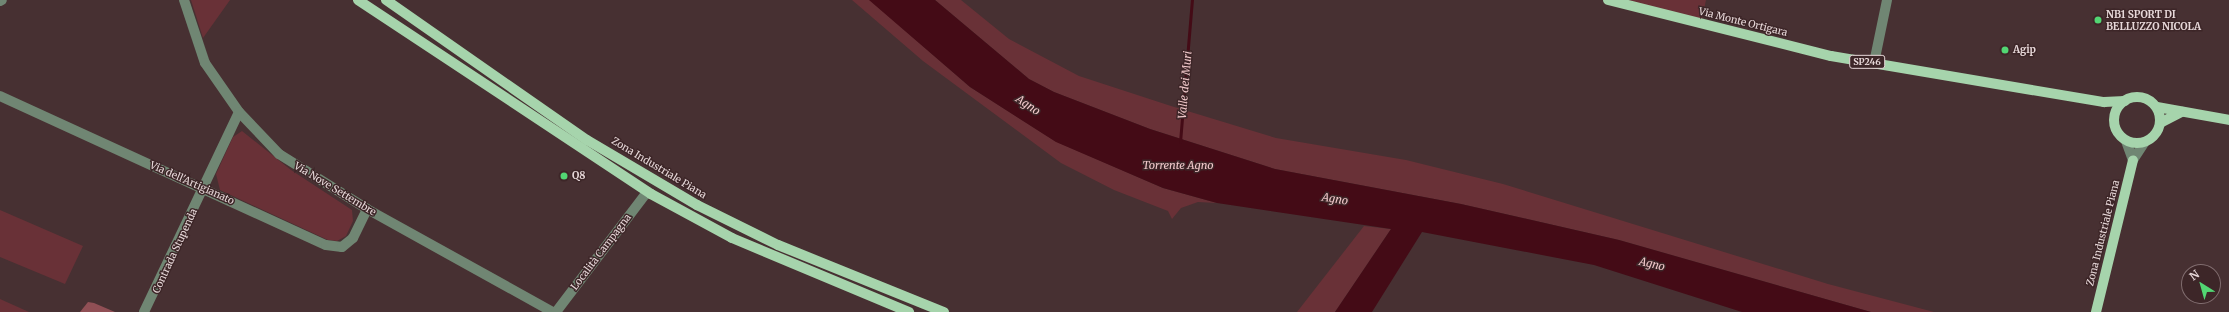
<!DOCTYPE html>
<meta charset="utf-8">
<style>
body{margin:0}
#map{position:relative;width:2229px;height:312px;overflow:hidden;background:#473032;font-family:Merriweather,serif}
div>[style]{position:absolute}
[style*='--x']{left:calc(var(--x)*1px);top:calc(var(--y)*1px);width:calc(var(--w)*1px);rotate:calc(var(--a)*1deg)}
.green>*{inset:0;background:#693137}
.forest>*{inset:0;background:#904f55}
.water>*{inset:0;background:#440b16}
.stream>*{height:3px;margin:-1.5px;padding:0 1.5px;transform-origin:1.5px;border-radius:1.5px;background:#440b16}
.minor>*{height:10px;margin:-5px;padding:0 5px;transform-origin:5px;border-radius:5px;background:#708673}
.major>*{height:10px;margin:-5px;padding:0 5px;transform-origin:5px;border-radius:5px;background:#a6d4ac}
.major>.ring{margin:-5px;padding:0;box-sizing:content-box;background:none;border:10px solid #a6d4ac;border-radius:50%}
.dots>*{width:11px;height:11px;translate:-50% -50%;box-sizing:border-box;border:2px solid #3d2628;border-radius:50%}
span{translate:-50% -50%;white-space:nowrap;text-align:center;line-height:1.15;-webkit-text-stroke:3px #3d2628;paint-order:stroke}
.shield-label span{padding:1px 3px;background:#3d2628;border:1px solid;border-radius:3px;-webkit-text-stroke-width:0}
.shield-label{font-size:9px;color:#e7d8d9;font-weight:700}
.poi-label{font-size:10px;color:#e7d8d9;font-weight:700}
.left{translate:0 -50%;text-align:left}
.street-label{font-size:10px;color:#e7d8d9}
.water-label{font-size:11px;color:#f2c9cb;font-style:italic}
.north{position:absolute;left:2181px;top:264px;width:40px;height:40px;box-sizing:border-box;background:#3d2628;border:1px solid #816d6f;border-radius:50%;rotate:323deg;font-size:11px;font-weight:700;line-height:16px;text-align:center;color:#e7d8d9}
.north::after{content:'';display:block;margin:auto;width:14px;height:18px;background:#52d673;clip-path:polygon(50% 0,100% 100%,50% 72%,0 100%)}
</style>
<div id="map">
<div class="green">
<div style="clip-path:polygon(191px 0,230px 0,203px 38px)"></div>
<div style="clip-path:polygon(852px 0,870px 0,970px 87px,1055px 141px,1163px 188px,1217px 203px,1198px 202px,1181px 208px,1172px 219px,1168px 211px,1114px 190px,1061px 163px,923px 61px)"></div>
<div style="clip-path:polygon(935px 0,961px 0,1009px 39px,1079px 76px,1171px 106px,1276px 138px,1406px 160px,1503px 184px,1828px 284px,1934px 312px,1871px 312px,1619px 240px,1461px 204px,1275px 169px,1150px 129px,1054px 92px,1029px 79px)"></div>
<div style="clip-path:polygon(1606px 0,1706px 0,1702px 19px)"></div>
<div style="clip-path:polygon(242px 131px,291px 170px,352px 210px,353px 221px,346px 236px,337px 241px,328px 240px,220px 190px,216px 174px,233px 137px)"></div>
<div style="clip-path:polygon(0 210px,83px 246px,65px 284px,0 257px)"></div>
<div style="clip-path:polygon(1364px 226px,1391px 229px,1335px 312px,1297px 312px)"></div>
<div style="clip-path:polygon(0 299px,29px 312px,0 312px)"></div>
</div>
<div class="forest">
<div style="clip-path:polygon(88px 302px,94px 303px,115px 312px,80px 312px)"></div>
</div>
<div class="water">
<div style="clip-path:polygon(869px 0,935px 0,1029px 79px,1054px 92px,1150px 129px,1275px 169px,1461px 204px,1619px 240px,1871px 312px,1742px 312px,1594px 265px,1422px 232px,1372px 312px,1335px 312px,1391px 229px,1217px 203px,1163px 188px,1056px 142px,970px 87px)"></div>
</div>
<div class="stream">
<div style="--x:1180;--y:142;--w:143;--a:-85.2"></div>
</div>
<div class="minor">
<div style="--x:184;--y:0;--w:66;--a:71.6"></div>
<div style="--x:205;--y:63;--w:60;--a:55.2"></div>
<div style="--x:239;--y:112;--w:58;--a:46.4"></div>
<div style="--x:279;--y:154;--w:104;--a:32"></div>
<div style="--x:367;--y:209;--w:213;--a:29"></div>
<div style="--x:0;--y:1;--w:2;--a:-27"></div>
<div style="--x:1874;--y:63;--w:64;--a:-78.3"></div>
<div style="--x:0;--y:96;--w:358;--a:24.6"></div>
<div style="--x:326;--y:245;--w:16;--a:7"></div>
<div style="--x:342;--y:247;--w:14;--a:-39"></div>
<div style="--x:353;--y:238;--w:32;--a:-64"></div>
<div style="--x:2126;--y:141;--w:20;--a:70"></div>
<div style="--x:2133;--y:160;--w:20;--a:-57"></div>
<div style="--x:144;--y:312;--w:221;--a:-64.6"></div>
<div style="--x:556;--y:312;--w:151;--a:-52.8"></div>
</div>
<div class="major">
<div style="--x:358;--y:0;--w:351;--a:33.5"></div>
<div style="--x:651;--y:194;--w:92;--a:28.5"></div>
<div style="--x:732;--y:238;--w:192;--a:22.7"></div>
<div style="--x:386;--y:0;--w:245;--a:34.9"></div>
<div style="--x:587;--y:140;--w:128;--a:30.6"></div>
<div style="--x:697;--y:205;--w:90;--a:26.3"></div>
<div style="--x:778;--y:245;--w:179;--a:22"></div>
<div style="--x:1608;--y:0;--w:230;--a:14.1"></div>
<div style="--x:1831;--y:56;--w:277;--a:9.6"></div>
<div style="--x:2104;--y:102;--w:21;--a:-3"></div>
<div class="ring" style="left:2114px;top:97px;width:36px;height:36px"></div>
<div style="--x:2157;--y:107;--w:73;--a:10.2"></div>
<div style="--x:2160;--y:123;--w:25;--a:-27"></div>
<div style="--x:2096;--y:312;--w:156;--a:-76.3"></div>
</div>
<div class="dots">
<div style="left:2098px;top:20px;background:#52d673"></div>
<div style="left:2005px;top:50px;background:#52d673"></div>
<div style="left:564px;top:176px;background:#52d673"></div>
</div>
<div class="shield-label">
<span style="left:1867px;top:62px">SP246</span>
</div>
<div class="poi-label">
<span class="left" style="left:2106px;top:20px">NB1 SPORT DI<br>BELLUZZO NICOLA</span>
<span class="left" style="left:2013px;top:50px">Agip</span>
<span class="left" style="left:572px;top:176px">Q8</span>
</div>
<div class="street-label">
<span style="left:1743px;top:22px;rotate:14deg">Via Monte Ortigara</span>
<span style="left:659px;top:168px;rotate:31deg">Zona Industriale Piana</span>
<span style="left:192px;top:183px;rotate:24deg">Via dell'Artigianato</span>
<span style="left:335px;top:189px;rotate:31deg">Via Nove Settembre</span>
<span style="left:2103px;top:233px;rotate:-76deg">Zona Industriale Piana</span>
<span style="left:175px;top:251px;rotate:-65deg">Contrada Stupenda</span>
<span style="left:601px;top:252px;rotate:-53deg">Località Campagna</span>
</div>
<div class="water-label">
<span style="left:1185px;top:85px;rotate:-85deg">Valle dei Muri</span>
<span style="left:1028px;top:105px;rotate:34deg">Agno</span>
<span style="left:1178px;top:165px">Torrente Agno</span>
<span style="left:1335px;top:199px;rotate:9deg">Agno</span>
<span style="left:1652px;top:264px;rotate:13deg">Agno</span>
</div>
<div class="north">N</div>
</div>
